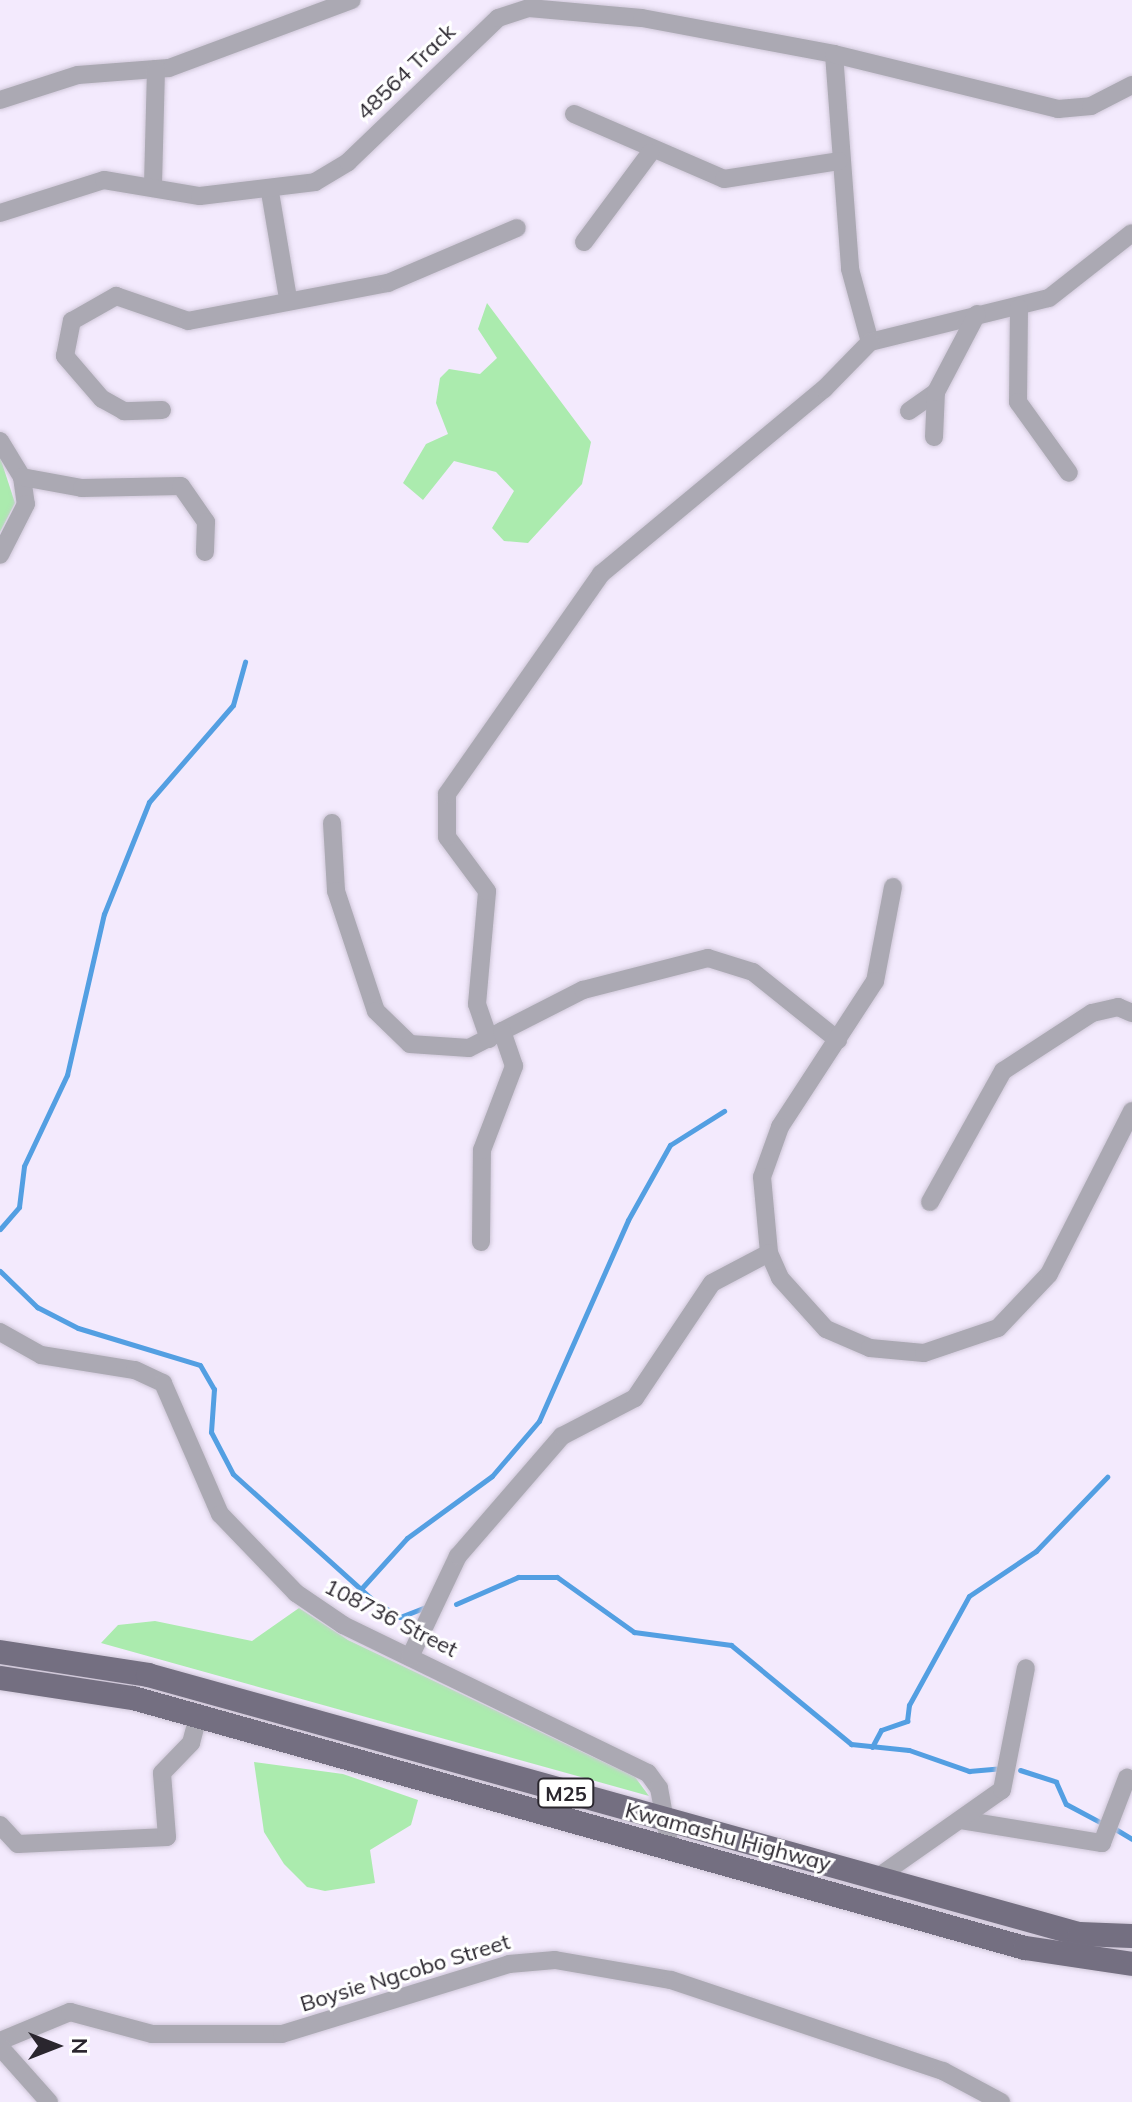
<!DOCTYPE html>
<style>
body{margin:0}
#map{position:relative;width:1132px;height:2102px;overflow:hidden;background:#f3eafd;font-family:Mulish,sans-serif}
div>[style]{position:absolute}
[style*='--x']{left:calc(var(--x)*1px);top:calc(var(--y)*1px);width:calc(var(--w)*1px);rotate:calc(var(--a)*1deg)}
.green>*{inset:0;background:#abebae}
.stream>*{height:5px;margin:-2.5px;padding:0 2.5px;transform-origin:2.5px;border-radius:2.5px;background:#539fe2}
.roads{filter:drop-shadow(0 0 2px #cfc7d8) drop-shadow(0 0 2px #cfc7d8)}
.street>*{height:18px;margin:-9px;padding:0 9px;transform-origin:9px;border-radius:9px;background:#aba9b3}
.primary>*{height:24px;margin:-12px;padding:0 12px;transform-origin:12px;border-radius:12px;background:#746f81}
span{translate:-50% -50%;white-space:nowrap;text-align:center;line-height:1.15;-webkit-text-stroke:6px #fff;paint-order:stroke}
.shield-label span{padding:2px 6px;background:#fff;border:2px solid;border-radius:6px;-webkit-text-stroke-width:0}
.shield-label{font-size:20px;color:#2a262e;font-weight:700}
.street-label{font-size:22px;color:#2a262e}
.north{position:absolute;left:16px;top:2006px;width:80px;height:80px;-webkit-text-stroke:6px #fff;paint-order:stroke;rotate:90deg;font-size:22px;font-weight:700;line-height:32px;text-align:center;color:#2a262e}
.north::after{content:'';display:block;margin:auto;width:28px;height:36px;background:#2a262e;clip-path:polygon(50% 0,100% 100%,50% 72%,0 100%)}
</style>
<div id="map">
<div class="green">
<div style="clip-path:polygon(487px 303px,591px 442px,582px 484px,528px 543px,504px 541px,492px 528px,514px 491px,496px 472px,454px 461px,423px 500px,403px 483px,426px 444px,448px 434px,436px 403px,440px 378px,449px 369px,480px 374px,497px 358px,478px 329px)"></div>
<div style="clip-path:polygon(0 457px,15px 503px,0 532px)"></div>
<div style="clip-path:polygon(299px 1608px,348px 1640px,635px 1777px,649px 1796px,101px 1643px,118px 1625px,155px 1621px,252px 1641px)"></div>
<div style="clip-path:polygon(254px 1762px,343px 1774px,418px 1800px,411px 1825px,370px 1850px,375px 1883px,325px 1891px,307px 1887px,284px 1864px,264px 1832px)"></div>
</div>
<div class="stream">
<div style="--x:0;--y:1229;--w:29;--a:-49"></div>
<div style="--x:19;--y:1207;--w:41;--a:-83"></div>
<div style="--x:24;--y:1166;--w:101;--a:-64.7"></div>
<div style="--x:67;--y:1075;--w:165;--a:-77.1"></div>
<div style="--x:104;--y:914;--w:121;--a:-68.1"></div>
<div style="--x:149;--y:802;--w:128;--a:-49.1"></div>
<div style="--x:233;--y:705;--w:45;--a:-74.4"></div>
<div style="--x:0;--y:1271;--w:52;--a:44.2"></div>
<div style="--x:37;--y:1307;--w:46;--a:27.1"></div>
<div style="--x:78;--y:1328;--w:127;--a:16.9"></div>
<div style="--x:200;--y:1365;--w:28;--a:60"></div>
<div style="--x:214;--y:1389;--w:43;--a:94"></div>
<div style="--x:211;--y:1432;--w:47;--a:62.4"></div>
<div style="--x:233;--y:1474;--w:191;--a:42"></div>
<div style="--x:375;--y:1602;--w:29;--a:31"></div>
<div style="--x:400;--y:1617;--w:31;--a:-21"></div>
<div style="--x:360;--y:1590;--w:70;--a:-47.9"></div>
<div style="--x:407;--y:1538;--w:105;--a:-36.1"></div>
<div style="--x:492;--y:1476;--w:72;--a:-49.5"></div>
<div style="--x:539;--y:1421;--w:220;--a:-66.1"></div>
<div style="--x:628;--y:1220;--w:86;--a:-60.8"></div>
<div style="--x:670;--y:1145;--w:64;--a:-32.2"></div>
<div style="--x:456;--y:1604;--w:68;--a:-23.5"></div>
<div style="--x:518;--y:1577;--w:39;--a:0"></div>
<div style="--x:557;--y:1577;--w:95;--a:35.5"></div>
<div style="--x:634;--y:1632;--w:98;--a:7.6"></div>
<div style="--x:731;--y:1645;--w:156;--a:39.5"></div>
<div style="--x:851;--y:1744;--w:58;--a:5.9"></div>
<div style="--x:909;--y:1750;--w:64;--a:19.3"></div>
<div style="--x:969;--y:1771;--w:32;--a:-5"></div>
<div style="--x:872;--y:1747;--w:19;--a:-62"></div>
<div style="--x:881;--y:1730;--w:28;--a:-19"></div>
<div style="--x:907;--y:1721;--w:16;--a:-83"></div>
<div style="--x:909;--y:1705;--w:124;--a:-61.2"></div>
<div style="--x:969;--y:1596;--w:81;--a:-33.9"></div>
<div style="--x:1036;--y:1551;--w:103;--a:-46.2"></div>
<div style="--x:1020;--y:1770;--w:38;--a:18"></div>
<div style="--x:1056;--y:1782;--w:24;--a:66"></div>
<div style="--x:1066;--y:1804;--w:38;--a:28"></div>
<div style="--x:1112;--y:1827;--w:23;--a:31"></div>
</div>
<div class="roads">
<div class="street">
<div style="--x:834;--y:54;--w:216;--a:85.7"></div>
<div style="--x:850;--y:269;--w:76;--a:74.7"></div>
<div style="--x:870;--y:342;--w:184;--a:-13.8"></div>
<div style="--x:1049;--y:298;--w:105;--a:-38.1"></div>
<div style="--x:0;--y:100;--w:82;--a:-17.8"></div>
<div style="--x:78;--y:75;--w:91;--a:-4.4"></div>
<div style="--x:169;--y:68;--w:195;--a:-20.4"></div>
<div style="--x:574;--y:114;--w:163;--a:23.4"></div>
<div style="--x:724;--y:179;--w:116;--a:-8.9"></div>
<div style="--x:153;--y:184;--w:115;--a:-88.5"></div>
<div style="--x:270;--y:192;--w:108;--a:80.4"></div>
<div style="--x:0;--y:213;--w:109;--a:-17.6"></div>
<div style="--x:104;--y:180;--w:97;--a:9.5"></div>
<div style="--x:200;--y:196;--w:116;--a:-6.9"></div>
<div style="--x:315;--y:182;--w:39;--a:-31"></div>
<div style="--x:348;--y:162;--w:208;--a:-43.8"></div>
<div style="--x:498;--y:18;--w:33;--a:-18"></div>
<div style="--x:529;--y:8;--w:113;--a:5.1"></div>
<div style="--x:642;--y:18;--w:195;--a:10.6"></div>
<div style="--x:834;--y:54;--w:231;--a:13.8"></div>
<div style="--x:1058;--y:109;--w:33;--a:-5"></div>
<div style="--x:1091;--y:106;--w:46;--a:-27.1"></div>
<div style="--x:584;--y:242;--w:111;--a:-53.4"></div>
<div style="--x:1019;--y:308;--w:94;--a:90.6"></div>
<div style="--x:1018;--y:402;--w:87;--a:54.3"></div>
<div style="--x:162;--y:410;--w:38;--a:178"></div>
<div style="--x:124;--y:411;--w:25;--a:-151"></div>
<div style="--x:102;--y:399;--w:57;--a:-130.7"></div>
<div style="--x:65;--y:356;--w:36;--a:-79"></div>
<div style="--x:72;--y:321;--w:51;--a:-29.6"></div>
<div style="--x:116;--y:296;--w:76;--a:19.1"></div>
<div style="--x:188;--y:321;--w:204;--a:-10.8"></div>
<div style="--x:388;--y:283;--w:140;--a:-23.1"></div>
<div style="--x:909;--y:411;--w:33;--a:-35"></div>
<div style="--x:934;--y:437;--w:45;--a:-87.5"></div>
<div style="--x:936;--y:392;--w:88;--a:-62.3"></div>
<div style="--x:0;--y:441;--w:42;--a:58.6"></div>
<div style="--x:22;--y:477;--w:27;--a:82"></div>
<div style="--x:26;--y:504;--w:57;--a:117"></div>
<div style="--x:22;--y:477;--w:61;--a:10.4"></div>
<div style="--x:82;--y:488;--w:99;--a:-1.2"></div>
<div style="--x:181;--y:486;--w:44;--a:55.2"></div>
<div style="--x:206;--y:522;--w:30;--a:92"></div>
<div style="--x:332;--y:823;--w:68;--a:86.6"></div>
<div style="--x:336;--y:891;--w:126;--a:71.6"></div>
<div style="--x:376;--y:1011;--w:47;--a:44.1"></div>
<div style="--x:410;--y:1044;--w:59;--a:3.9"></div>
<div style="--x:469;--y:1048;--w:128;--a:-27"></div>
<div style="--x:583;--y:990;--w:129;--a:-14.4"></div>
<div style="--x:708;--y:958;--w:47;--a:17.3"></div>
<div style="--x:753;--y:972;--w:109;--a:38.7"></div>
<div style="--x:893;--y:887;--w:96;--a:100.8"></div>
<div style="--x:875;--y:981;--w:174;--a:123.1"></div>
<div style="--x:780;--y:1127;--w:53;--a:109.8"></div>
<div style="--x:762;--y:1177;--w:76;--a:84.7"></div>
<div style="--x:769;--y:1253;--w:27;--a:66"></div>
<div style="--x:780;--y:1278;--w:69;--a:48"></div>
<div style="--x:826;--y:1329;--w:48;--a:23.4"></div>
<div style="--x:870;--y:1348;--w:54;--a:5.3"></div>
<div style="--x:924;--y:1353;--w:78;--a:-18.7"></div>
<div style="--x:998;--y:1328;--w:74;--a:-46.6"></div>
<div style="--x:1049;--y:1274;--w:183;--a:-63"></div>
<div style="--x:489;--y:1039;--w:37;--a:-109"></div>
<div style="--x:477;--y:1004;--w:113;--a:-84.9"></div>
<div style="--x:487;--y:891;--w:67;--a:-126.5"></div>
<div style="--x:447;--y:837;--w:43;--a:-90"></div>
<div style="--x:447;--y:794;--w:269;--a:-55"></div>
<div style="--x:601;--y:574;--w:290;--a:-39.7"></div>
<div style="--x:824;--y:389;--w:66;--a:-45.6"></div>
<div style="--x:930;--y:1202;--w:150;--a:-60.9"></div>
<div style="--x:1003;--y:1071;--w:106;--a:-33.1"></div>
<div style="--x:1092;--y:1013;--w:27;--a:-13"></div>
<div style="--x:1118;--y:1007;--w:15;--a:23"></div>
<div style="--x:481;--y:1242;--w:92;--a:-89.4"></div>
<div style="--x:482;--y:1150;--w:90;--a:-69.1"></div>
<div style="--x:514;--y:1066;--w:37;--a:-109"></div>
<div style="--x:0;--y:1332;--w:47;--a:29.3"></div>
<div style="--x:41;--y:1355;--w:95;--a:9.1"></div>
<div style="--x:135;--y:1370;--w:31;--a:25"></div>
<div style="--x:163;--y:1383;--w:143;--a:66.5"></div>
<div style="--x:220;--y:1514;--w:110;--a:46.1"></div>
<div style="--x:296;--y:1593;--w:57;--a:34.2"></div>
<div style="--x:343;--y:1625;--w:339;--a:25.9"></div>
<div style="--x:648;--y:1773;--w:19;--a:54"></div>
<div style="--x:659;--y:1788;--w:61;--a:79.6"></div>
<div style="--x:410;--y:1657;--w:112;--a:-64.6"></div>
<div style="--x:458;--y:1556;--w:159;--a:-49.1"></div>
<div style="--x:562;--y:1436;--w:82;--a:-27.5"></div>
<div style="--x:635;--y:1398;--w:138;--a:-56.2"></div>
<div style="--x:712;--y:1283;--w:64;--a:-27.8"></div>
<div style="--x:961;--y:1820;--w:143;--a:9.3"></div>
<div style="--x:1102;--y:1843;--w:70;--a:-69"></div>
<div style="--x:0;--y:1825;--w:26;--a:47"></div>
<div style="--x:18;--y:1844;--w:149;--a:-2.7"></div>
<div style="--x:167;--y:1837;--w:64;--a:-94.5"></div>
<div style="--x:162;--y:1773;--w:42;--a:-46"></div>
<div style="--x:191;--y:1743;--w:28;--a:-75"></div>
<div style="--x:878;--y:1877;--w:151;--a:-35.1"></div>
<div style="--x:1002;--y:1790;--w:124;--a:-78.9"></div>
<div style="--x:0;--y:2041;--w:76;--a:-22.5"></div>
<div style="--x:70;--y:2012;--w:85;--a:15"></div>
<div style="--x:152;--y:2034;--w:130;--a:0"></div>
<div style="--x:282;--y:2034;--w:238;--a:-17.1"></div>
<div style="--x:509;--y:1964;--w:46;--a:-5"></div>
<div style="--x:555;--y:1960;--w:118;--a:9.8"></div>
<div style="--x:671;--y:1980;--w:287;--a:18.5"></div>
<div style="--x:943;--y:2071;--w:66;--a:28.1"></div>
<div style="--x:0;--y:2047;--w:74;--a:48.3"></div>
</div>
<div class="primary">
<div style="--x:0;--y:1652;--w:150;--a:8.8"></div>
<div style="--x:148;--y:1675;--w:966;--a:15.55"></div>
<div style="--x:1079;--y:1934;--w:53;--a:2.2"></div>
<div style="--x:0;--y:1678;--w:134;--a:8.6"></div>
<div style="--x:133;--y:1698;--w:926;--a:15.66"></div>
<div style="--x:1025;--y:1948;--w:108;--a:8.5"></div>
</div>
</div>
<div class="shield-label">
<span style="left:566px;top:1793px">M25</span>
</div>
<div class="street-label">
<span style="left:406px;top:72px;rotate:-44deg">48564 Track</span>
<span style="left:391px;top:1618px;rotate:27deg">108736 Street</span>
<span style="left:728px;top:1837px;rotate:15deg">Kwamashu Highway</span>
<span style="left:405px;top:1973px;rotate:-17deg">Boysie Ngcobo Street</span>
</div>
<div class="north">N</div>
</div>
